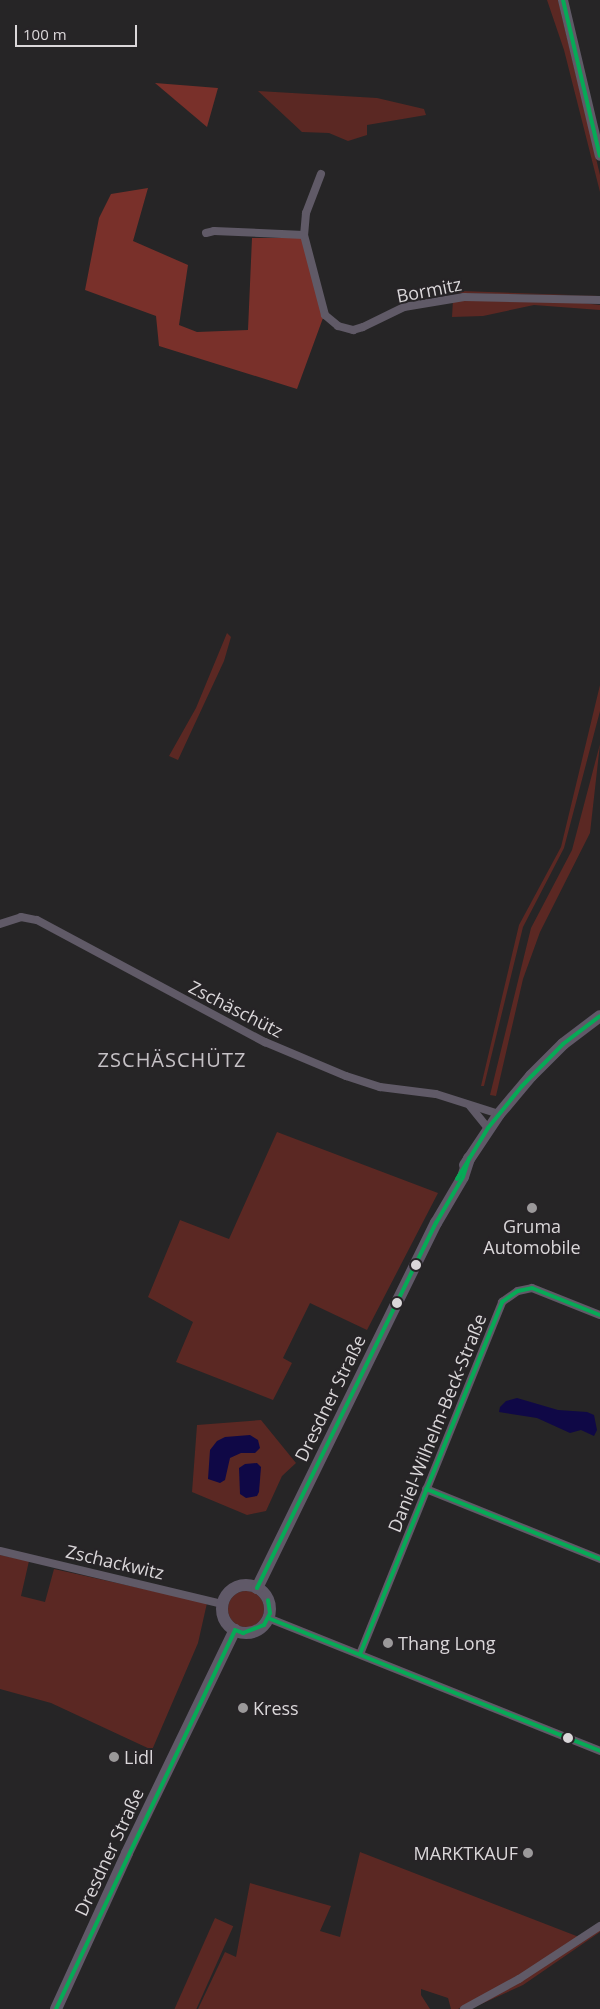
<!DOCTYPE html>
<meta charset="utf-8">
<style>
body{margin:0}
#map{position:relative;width:600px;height:2009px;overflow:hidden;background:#262526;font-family:"Open Sans",sans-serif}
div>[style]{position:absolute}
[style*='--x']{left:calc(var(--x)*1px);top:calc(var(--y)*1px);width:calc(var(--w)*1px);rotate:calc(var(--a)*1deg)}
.green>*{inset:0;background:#5b2823;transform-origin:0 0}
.round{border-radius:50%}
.forest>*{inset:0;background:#79302a}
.water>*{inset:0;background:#0f0846}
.minor>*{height:8px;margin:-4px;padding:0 4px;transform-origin:4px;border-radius:4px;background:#605a67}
.tertiary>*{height:10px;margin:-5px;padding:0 5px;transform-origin:5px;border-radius:5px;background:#605a67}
.primary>*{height:12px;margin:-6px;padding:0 6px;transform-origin:6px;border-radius:6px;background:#605968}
.primary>.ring{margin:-6px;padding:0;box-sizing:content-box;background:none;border:12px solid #605968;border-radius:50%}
.bus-1>*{height:4px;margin:-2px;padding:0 2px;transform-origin:2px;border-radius:2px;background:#06aa56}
.dots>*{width:14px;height:14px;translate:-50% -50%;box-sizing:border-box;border:2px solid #272427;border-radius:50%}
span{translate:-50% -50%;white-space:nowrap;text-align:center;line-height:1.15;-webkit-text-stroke:4px #272427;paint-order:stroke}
.street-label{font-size:18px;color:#dad7d9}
.poi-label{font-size:18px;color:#dad7d9}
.left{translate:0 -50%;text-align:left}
.right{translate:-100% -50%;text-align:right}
.quarter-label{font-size:20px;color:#c5c1c5;letter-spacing:1px}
.scale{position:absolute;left:15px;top:25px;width:122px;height:22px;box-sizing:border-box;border:2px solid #dad7d9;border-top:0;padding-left:6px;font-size:15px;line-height:18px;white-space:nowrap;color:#dad7d9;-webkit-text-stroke:4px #272427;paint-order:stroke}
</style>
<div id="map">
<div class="green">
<div style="clip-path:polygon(547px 0,558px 0,600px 175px,600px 192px,564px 50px)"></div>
<div style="clip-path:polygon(258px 91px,377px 98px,424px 109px,426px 115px,367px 125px,367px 135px,348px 141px,329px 133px,302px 132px)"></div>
<div style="clip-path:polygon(455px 282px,461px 291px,600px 296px,454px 293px)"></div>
<div style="clip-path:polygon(453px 299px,582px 303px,600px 305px,600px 310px,534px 305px,483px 316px,452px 317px)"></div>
<div style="clip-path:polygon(227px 633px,231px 637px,224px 661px,178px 760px,169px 756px,196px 708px)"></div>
<div style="clip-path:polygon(600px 685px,600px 711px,564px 848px,523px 927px,484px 1086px,481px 1086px,519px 925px,561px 847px)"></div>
<div style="clip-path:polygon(600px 744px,590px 833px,540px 932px,523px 979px,496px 1096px,490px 1095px,531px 928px,572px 850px)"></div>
<div style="clip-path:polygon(277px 1132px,438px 1193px,367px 1330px,310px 1303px,283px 1358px,292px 1363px,273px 1400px,176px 1362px,193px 1322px,148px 1297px,180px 1220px,229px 1239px)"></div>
<div style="clip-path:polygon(261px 1420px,296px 1463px,282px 1476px,266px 1511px,247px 1515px,192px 1492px,197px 1425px)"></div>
<div style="clip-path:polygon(0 1555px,29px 1561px,21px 1596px,45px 1602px,54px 1569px,207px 1603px,198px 1643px,152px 1750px,51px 1703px,0 1689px)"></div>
<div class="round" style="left:228px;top:1591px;width:36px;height:36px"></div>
<div style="clip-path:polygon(360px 1852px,579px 1937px,518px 1978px,458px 2009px,451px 2009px,448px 1998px,421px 1989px,421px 1995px,430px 2009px,198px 2009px,225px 1952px,236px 1957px,250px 1883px,331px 1906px,320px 1931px,340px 1937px)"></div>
<div style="left:215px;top:1918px;width:20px;height:100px;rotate:24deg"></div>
<div style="clip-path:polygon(600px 1929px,600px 1932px,523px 1985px,470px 2009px)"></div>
</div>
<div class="forest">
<div style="clip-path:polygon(155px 83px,218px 88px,207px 127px)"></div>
<div style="clip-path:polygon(148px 188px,133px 241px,188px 265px,179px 325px,197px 332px,248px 330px,252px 238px,303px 238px,323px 318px,297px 389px,159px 346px,156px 316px,85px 290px,99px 218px,111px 194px)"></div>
</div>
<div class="water">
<div style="clip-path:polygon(517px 1398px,558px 1410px,587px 1412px,594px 1415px,597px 1430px,594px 1436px,581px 1430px,570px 1433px,537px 1418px,499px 1412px,500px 1407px,506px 1401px)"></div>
<div style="clip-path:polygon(250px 1435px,258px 1440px,260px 1448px,255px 1453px,241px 1453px,230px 1458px,225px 1480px,220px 1483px,208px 1479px,210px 1450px,217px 1441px,225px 1437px)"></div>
<div style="clip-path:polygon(257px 1463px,261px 1467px,259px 1492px,257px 1496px,246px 1498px,240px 1494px,239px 1468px,245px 1464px)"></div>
</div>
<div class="minor">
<div style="--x:321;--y:174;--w:42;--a:111"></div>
<div style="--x:306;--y:213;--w:22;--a:95"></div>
<div style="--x:304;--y:235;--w:83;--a:75.3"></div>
<div style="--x:325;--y:315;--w:17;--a:40"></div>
<div style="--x:338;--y:326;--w:16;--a:15"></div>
<div style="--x:353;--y:330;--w:10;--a:-17"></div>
<div style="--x:363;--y:327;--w:46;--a:-26"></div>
<div style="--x:404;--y:307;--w:61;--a:-9.5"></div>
<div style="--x:464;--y:297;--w:136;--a:1.3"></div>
<div style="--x:206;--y:233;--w:8;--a:-14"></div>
<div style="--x:214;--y:231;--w:90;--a:2.5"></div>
<div style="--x:0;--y:924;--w:22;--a:-18"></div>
<div style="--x:21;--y:917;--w:16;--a:11"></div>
<div style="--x:37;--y:920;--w:259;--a:28.2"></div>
<div style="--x:265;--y:1042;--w:88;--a:22.8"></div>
<div style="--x:346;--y:1076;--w:36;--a:18"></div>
<div style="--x:380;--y:1087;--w:56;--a:7.1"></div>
<div style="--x:436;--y:1094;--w:66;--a:17.6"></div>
<div style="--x:470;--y:1106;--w:28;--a:51"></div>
<div style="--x:426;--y:1489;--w:188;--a:21.9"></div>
<div style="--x:0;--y:1551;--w:229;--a:13.4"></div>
<div style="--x:268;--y:1618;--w:358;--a:21.8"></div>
<div style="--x:360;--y:1654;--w:380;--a:-68"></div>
<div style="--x:502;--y:1302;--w:19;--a:-35"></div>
<div style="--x:518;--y:1291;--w:14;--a:-12"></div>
<div style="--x:532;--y:1288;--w:73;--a:21.7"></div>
<div style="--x:464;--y:2009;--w:63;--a:-28.6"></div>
<div style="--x:519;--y:1979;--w:97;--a:-33.2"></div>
</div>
<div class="tertiary">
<div style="--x:563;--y:0;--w:160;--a:76.7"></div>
</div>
<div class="primary">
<div style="--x:465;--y:1165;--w:61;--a:-56.3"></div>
<div style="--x:499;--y:1114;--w:50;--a:-49.9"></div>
<div style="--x:531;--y:1076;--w:45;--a:-45"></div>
<div style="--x:563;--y:1044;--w:46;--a:-37.1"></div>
<div class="ring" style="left:222px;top:1585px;width:36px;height:36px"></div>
<div style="--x:257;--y:1588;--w:407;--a:-63.9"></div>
<div style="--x:436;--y:1223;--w:53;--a:-59.6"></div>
<div style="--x:463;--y:1177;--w:20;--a:-72"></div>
<div style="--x:56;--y:2009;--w:171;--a:-65.5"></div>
<div style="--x:127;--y:1853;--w:248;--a:-64.2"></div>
</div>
<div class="bus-1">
<div style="--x:563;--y:0;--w:160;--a:76.7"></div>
<div style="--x:457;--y:1179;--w:60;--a:-58.7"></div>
<div style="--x:488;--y:1128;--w:54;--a:-51"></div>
<div style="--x:522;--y:1086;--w:59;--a:-45.7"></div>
<div style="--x:563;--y:1044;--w:46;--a:-37.1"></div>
<div style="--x:426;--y:1489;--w:188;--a:21.9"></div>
<div style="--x:257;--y:1588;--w:407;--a:-63.9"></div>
<div style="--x:436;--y:1223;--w:53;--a:-59.6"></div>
<div style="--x:463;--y:1177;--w:20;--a:-72"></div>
<div style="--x:268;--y:1618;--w:358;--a:21.8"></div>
<div style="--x:235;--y:1630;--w:9;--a:21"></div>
<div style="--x:243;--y:1633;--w:22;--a:-21"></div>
<div style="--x:264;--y:1625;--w:13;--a:-63"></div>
<div style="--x:270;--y:1613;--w:13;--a:-99"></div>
<div style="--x:360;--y:1654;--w:380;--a:-68"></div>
<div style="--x:502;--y:1302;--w:19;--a:-35"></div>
<div style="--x:518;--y:1291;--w:14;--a:-12"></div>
<div style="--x:532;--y:1288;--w:73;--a:21.7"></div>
<div style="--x:56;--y:2009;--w:419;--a:-64.7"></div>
</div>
<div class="dots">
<div style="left:532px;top:1208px;background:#9b999a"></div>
<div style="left:416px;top:1265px;background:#dad7d9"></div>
<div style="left:397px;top:1303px;background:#dad7d9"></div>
<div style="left:388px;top:1643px;background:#9b999a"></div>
<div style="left:243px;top:1708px;background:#9b999a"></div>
<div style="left:568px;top:1738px;background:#dad7d9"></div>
<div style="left:114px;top:1757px;background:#9b999a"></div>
<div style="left:528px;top:1853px;background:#9b999a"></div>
</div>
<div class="street-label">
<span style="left:429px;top:290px;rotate:-11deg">Bormitz</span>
<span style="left:236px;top:1009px;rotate:27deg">Zschäschütz</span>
<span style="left:330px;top:1398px;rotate:-64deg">Dresdner Straße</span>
<span style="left:437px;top:1423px;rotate:-68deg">Daniel-Wilhelm-Beck-Straße</span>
<span style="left:115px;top:1562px;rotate:13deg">Zschackwitz</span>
<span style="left:109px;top:1852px;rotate:-65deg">Dresdner Straße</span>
</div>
<div class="poi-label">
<span style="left:532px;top:1237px">Gruma<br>Automobile</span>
<span class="left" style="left:398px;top:1643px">Thang Long</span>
<span class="left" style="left:253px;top:1708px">Kress</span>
<span class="left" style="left:124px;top:1757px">Lidl</span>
<span class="right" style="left:518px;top:1853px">MARKTKAUF</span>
</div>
<div class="quarter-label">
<span style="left:172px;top:1059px">ZSCHÄSCHÜTZ</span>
</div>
<div class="scale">100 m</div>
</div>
